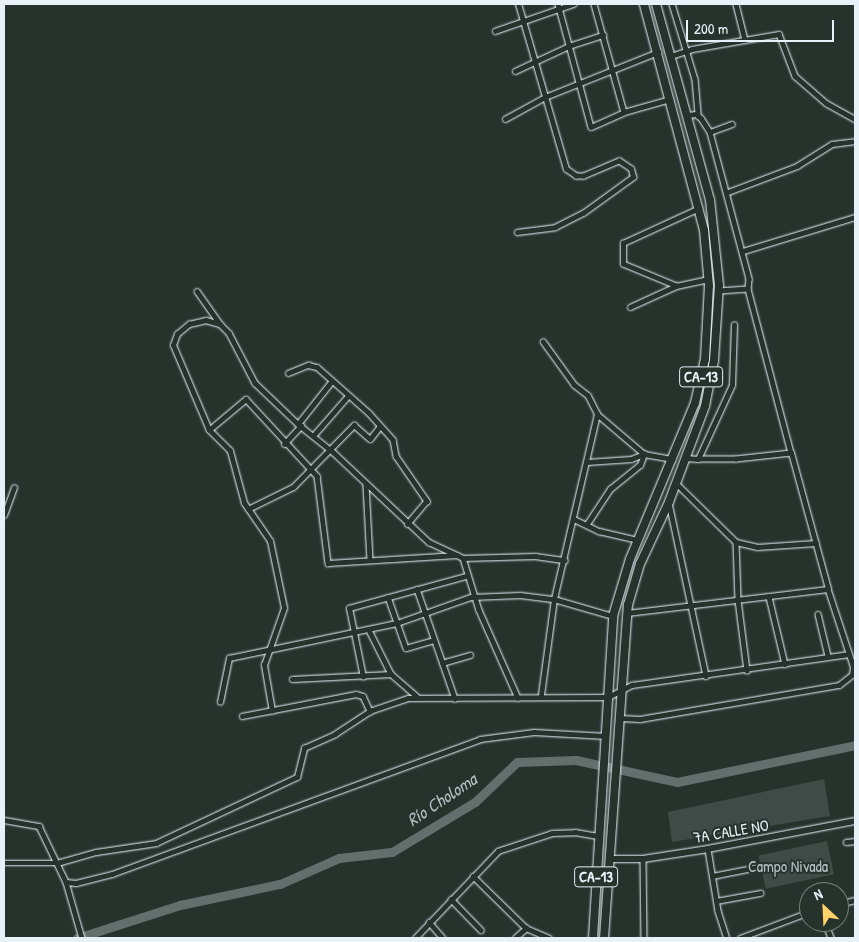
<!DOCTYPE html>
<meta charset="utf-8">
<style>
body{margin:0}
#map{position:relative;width:859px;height:942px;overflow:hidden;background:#26332d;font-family:"Patrick Hand",sans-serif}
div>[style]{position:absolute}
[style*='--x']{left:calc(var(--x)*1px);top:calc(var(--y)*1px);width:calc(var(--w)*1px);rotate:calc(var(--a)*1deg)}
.green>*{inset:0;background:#3e4b47;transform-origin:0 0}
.river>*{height:9px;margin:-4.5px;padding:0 4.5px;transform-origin:4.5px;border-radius:4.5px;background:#636f6d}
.roads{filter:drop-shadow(0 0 1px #e8f1f8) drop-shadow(0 0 1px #e8f1f8)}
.street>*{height:4.5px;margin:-2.25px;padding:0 2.25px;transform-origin:2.25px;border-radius:2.25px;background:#26332d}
.secondary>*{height:6px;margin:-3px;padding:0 3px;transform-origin:3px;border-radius:3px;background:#26332d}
.highway>*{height:8px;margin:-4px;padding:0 4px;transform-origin:4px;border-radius:4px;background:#26332d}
span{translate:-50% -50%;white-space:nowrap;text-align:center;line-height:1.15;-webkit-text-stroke:4px #26332d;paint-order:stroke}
.shield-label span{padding:1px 4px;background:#26332d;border:1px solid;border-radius:4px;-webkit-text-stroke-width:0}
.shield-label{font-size:15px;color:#e8f1f8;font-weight:700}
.street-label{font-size:16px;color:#e8f1f8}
.park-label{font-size:16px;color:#b5bfc3}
.water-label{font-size:18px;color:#b3bdc0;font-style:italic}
.frame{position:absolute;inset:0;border:5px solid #e8f1f8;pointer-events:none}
.north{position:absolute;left:799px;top:882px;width:50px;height:50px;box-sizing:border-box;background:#26332d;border:1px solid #747f7e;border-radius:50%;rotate:335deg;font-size:14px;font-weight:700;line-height:20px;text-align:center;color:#e8f1f8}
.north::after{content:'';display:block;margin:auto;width:18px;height:22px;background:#ffd166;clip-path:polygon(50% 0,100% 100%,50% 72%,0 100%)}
.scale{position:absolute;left:686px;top:20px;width:148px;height:22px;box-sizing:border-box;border:2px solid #e8f1f8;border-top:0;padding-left:6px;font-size:15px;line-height:18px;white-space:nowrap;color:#e8f1f8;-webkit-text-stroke:4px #26332d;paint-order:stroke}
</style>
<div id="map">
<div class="green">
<div style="clip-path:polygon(824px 779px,830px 816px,672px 842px,668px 812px)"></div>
<div style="left:827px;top:841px;width:34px;height:70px;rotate:78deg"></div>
</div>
<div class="river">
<div style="--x:77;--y:938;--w:108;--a:-17.8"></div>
<div style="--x:180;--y:905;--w:102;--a:-11.9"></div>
<div style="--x:280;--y:884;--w:64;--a:-23.8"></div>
<div style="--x:339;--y:858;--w:53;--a:-6.5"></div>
<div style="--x:392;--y:852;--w:97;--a:-31.1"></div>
<div style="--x:475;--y:802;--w:58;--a:-43.6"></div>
<div style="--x:517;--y:762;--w:59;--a:-1.9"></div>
<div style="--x:576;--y:760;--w:103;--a:12.3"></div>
<div style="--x:677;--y:782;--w:182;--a:-11.7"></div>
</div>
<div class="roads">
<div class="street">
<div style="--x:558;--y:4;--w:127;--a:75"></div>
<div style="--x:591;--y:127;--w:36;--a:-24"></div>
<div style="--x:624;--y:112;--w:48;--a:-15.8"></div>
<div style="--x:594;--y:4;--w:112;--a:74.5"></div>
<div style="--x:672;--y:4;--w:78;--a:73"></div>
<div style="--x:695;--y:79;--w:37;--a:85"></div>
<div style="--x:736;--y:4;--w:37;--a:76"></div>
<div style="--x:495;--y:31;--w:83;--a:-19.1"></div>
<div style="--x:671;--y:56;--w:22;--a:-18"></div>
<div style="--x:692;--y:49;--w:88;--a:-9.8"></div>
<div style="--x:779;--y:34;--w:45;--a:69.1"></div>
<div style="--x:795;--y:76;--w:41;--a:41.1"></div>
<div style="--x:826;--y:103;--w:33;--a:29"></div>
<div style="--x:515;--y:71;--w:60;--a:-24.8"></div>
<div style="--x:569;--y:46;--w:36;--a:-18"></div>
<div style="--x:687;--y:115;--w:9;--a:-6"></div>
<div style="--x:696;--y:114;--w:6;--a:39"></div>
<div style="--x:701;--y:118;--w:17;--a:57"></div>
<div style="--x:710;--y:132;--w:152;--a:75.1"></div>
<div style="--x:749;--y:279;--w:10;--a:96"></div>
<div style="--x:748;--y:289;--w:29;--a:176"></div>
<div style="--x:505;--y:119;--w:46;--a:-28.8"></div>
<div style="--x:545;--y:97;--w:122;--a:-21.7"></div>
<div style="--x:710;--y:132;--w:23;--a:-20"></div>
<div style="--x:728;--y:192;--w:74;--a:-20.6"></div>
<div style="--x:797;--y:166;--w:41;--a:-32.2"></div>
<div style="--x:832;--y:144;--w:23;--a:-7"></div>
<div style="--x:517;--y:232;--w:38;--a:-7"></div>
<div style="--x:555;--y:227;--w:31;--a:-27"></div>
<div style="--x:583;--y:213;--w:62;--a:-35.8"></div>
<div style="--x:633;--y:177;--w:8;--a:-104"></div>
<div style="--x:631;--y:169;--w:14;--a:-146"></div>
<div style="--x:619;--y:161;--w:38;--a:157"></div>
<div style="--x:584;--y:176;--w:8;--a:180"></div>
<div style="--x:576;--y:176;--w:12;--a:-145"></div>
<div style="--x:566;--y:169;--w:172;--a:-106.2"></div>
<div style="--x:743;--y:251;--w:117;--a:-16.9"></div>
<div style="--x:676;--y:286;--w:57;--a:-157.5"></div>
<div style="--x:623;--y:264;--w:21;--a:-90"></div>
<div style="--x:623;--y:243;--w:84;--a:-24.7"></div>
<div style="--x:748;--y:289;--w:170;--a:75.3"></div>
<div style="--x:197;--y:291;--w:39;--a:55"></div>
<div style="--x:630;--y:307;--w:51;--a:-24.5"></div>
<div style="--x:676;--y:286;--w:33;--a:-12"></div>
<div style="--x:288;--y:373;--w:22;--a:-22"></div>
<div style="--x:308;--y:365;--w:9;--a:13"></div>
<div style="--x:317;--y:367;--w:69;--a:41.5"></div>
<div style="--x:369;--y:413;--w:36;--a:48"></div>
<div style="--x:393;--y:440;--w:16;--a:79"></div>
<div style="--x:396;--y:456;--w:55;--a:55.4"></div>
<div style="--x:427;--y:501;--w:30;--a:130"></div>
<div style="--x:597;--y:414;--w:62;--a:40.4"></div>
<div style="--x:644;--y:454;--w:29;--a:10"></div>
<div style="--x:298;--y:424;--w:53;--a:-51.8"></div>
<div style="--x:209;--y:430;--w:48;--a:-40"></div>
<div style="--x:246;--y:399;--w:105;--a:47.3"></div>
<div style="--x:317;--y:476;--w:88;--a:82.8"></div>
<div style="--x:328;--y:563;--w:129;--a:-3.5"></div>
<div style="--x:313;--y:436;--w:52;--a:-48.9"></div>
<div style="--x:284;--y:444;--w:25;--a:-47"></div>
<div style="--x:686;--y:458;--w:12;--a:5"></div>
<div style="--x:698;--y:459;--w:81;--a:-65.3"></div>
<div style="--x:732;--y:385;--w:60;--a:-88.1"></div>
<div style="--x:587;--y:462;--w:44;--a:-3.9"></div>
<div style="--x:631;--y:459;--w:14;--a:-21"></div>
<div style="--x:676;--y:483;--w:84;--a:44.5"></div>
<div style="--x:736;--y:542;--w:22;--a:13"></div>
<div style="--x:757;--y:547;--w:59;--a:-3.9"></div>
<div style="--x:366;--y:484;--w:76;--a:87"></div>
<div style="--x:669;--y:503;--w:177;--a:77.9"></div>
<div style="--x:248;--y:509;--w:50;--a:-26.1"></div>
<div style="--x:293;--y:487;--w:87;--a:-45.5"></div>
<div style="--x:354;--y:425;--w:21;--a:41"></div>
<div style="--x:370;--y:439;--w:16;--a:-52"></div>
<div style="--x:4;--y:515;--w:29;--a:-70"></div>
<div style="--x:574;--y:519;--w:28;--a:26"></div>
<div style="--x:599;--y:531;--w:40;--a:13"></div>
<div style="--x:587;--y:524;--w:42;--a:-56.7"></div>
<div style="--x:610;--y:489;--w:38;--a:-39"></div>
<div style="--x:640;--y:465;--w:12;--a:-70"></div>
<div style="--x:736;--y:542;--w:58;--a:88"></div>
<div style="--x:738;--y:600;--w:71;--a:82.7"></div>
<div style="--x:463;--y:558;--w:72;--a:-1.6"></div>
<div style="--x:535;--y:556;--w:30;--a:8"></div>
<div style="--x:417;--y:589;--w:116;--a:70.9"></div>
<div style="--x:828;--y:589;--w:83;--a:71.8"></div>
<div style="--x:388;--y:597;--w:54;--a:70.6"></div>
<div style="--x:406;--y:648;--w:29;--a:-16"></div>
<div style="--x:769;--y:597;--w:69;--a:76.6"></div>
<div style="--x:627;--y:613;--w:202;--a:-6.8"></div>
<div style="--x:828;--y:589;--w:141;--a:-105.2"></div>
<div style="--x:791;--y:453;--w:55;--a:173.8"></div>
<div style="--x:736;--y:459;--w:38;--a:180"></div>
<div style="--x:818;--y:614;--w:43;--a:76.6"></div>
<div style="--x:369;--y:630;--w:49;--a:63.4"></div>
<div style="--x:391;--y:674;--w:35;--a:41"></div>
<div style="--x:442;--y:663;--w:29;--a:-16"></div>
<div style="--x:363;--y:677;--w:70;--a:-101.5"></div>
<div style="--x:349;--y:608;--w:121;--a:-15.3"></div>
<div style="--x:292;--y:679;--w:99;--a:-2.9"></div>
<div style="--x:541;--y:695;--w:97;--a:-82.3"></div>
<div style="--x:554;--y:599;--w:190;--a:-76.9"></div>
<div style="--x:597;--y:414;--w:20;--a:-117"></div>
<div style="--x:588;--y:396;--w:18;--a:-142"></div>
<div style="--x:574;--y:385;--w:53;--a:-125.8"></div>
<div style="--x:220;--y:702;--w:45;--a:-78.4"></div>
<div style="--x:229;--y:658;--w:172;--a:-11.8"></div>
<div style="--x:397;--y:623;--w:78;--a:-19.4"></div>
<div style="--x:471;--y:597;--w:49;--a:-2.3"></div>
<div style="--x:520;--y:595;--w:34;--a:7"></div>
<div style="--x:554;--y:599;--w:61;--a:16.1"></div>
<div style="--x:272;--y:711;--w:47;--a:-99.9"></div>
<div style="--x:264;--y:665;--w:60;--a:-70.7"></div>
<div style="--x:284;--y:608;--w:68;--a:-101.8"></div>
<div style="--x:270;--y:541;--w:46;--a:-124.4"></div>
<div style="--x:244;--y:503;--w:54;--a:-105.1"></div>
<div style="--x:230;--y:451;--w:30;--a:-135"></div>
<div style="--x:209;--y:430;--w:92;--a:-113"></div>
<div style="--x:173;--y:345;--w:12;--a:-70"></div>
<div style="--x:177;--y:334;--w:16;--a:-40"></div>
<div style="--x:189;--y:324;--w:17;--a:-13"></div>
<div style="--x:206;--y:320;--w:15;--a:16"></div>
<div style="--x:220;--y:324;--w:13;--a:45"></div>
<div style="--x:229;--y:333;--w:56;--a:62.5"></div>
<div style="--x:255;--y:383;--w:59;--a:43.6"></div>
<div style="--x:298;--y:424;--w:45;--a:38.7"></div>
<div style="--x:333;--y:452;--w:132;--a:43.2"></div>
<div style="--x:429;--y:542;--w:38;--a:25"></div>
<div style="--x:463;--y:558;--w:54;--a:72.9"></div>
<div style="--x:479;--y:610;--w:96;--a:66.1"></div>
<div style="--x:242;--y:716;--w:116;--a:-10.9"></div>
<div style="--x:356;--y:694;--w:7;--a:16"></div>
<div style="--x:363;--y:696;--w:17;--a:65"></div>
<div style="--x:620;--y:718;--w:20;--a:3"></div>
<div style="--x:640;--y:719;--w:202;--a:-9.7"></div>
<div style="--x:839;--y:685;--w:16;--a:-38"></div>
<div style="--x:852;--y:675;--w:7;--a:-82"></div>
<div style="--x:4;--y:820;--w:36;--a:10"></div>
<div style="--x:39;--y:826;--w:62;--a:64.3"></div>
<div style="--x:66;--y:882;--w:58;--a:74.1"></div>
<div style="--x:846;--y:842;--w:9;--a:-6"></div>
<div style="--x:708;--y:849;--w:63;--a:80.8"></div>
<div style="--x:718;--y:911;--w:28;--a:72"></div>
<div style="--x:643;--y:859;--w:79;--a:89.3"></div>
<div style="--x:4;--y:863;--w:53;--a:0"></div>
<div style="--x:57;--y:863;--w:41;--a:-15.8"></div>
<div style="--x:96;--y:852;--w:61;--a:-8.5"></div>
<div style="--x:156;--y:843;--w:156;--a:-25.1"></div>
<div style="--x:297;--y:777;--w:30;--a:-76"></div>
<div style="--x:304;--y:748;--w:34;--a:-24"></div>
<div style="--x:335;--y:734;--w:42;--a:-33.3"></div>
<div style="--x:370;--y:711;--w:40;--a:-18.9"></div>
<div style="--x:408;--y:698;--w:200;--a:-0.3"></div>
<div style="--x:608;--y:697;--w:27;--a:-27"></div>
<div style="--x:632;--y:685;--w:219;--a:-8.1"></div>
<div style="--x:473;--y:876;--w:74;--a:44.5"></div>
<div style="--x:526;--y:928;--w:25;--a:23"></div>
<div style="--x:712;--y:876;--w:47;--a:-11.1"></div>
<div style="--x:66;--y:882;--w:10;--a:6"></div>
<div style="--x:76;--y:883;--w:37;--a:-14"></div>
<div style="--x:112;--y:874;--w:392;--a:-20.1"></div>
<div style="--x:480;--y:739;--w:54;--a:-7.4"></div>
<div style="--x:534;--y:732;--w:72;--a:3.2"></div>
<div style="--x:451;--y:899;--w:43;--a:45.9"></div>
<div style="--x:716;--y:901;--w:45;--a:-10.3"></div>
<div style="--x:839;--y:904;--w:16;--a:-14"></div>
<div style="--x:429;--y:922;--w:21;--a:49"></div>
<div style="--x:825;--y:922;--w:17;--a:69"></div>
<div style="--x:415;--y:938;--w:120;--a:-46.3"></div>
<div style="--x:498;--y:851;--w:57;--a:-18.4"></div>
<div style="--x:552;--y:833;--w:23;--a:-2"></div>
<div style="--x:575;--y:832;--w:23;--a:10"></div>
<div style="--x:515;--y:938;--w:15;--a:-42"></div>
<div style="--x:740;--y:938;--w:74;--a:-20.6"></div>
</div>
<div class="secondary">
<div style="--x:610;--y:859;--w:33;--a:0"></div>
<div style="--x:643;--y:859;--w:66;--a:-8.7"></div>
<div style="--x:708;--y:849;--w:150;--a:-10.8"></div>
</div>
<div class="highway">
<div style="--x:593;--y:938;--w:323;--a:-86.4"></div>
<div style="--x:613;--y:616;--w:59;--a:-73.4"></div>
<div style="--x:630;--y:559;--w:169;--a:-67.4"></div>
<div style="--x:695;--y:403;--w:45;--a:-77.2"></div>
<div style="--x:705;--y:359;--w:73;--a:-86.9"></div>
<div style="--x:709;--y:286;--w:56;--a:-95.1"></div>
<div style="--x:704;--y:230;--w:234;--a:-104.9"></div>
<div style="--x:604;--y:938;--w:334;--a:-85.9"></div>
<div style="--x:628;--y:605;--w:43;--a:-73.7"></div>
<div style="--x:640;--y:564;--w:68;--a:-64.9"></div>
<div style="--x:669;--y:502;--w:103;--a:-69.4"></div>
<div style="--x:705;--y:406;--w:47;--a:-78.9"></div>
<div style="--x:714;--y:360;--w:75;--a:-86.2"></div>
<div style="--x:719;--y:285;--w:85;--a:-96"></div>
<div style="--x:710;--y:200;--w:203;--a:-105.4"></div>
</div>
</div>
<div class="shield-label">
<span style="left:701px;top:377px">CA-13</span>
<span style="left:596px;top:877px">CA-13</span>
</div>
<div class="street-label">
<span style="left:731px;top:831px;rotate:-10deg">7A CALLE NO</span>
</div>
<div class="park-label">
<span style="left:788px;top:866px">Campo Nivada</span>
</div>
<div class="water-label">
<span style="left:442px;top:800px;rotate:-34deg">Río Choloma</span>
</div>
<div class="frame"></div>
<div class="north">N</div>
<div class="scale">200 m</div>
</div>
